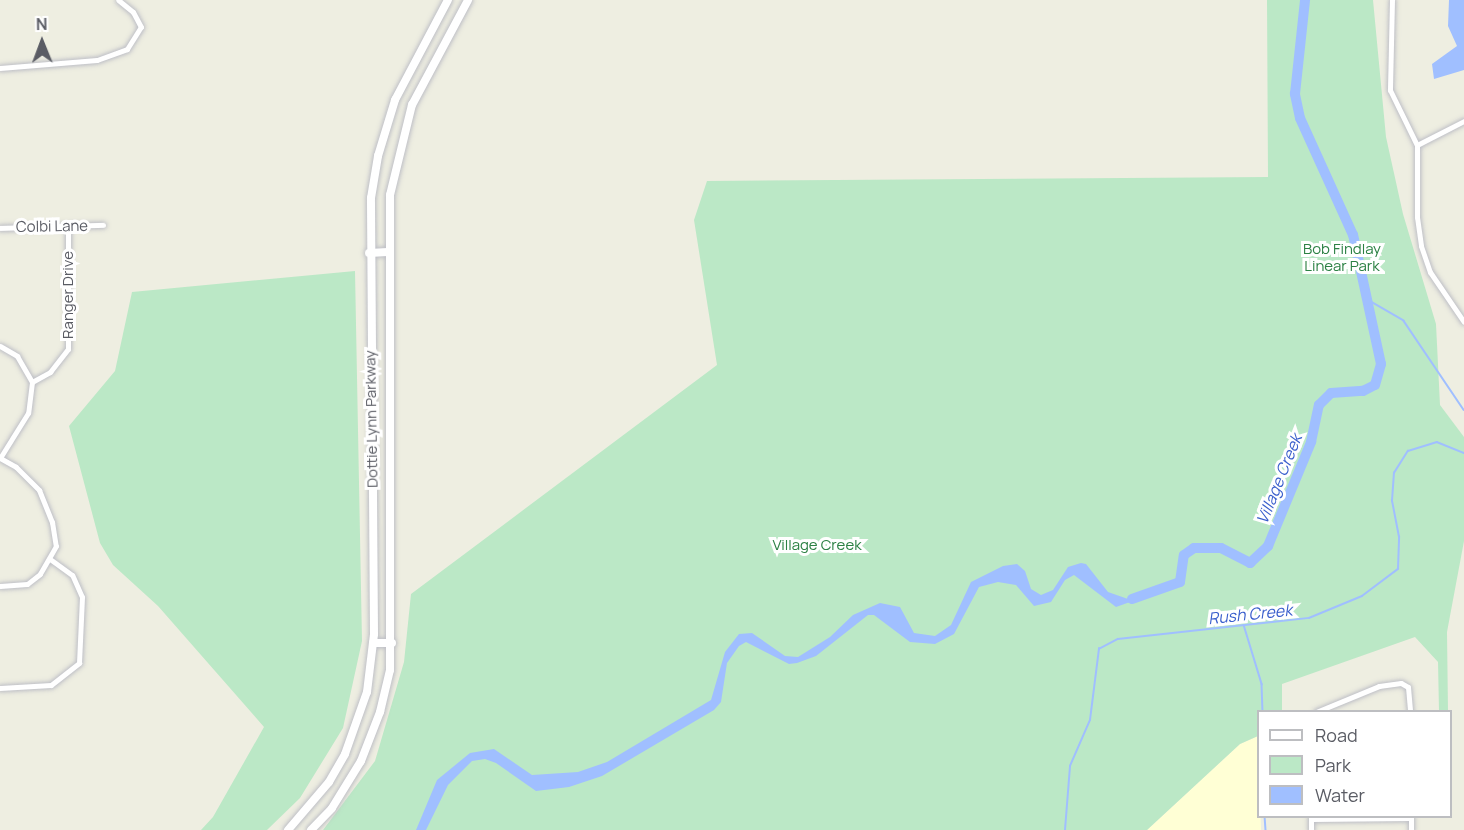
<!DOCTYPE html>
<style>
body{margin:0}
#map{position:relative;width:1464px;height:830px;overflow:hidden;background:#eeeee1;font-family:Manrope,sans-serif}
div>[style]{position:absolute}
[style*='--x']{left:calc(var(--x)*1px);top:calc(var(--y)*1px);width:calc(var(--w)*1px);rotate:calc(var(--a)*1deg)}
.commercial>*{inset:0;background:#ffffd5}
.green>*{inset:0;background:#bbe8c6}
.water>*{inset:0;background:#a0bfff}
.stream>*{height:1.5px;margin:-0.75px;padding:0 0.75px;transform-origin:0.75px;border-radius:0.75px;background:#a0bfff}
.river>*{height:10px;margin:-5px;padding:0 5px;transform-origin:5px;border-radius:5px;background:#a0bfff}
.roads{filter:drop-shadow(0 0 2px #bebfc6) drop-shadow(0 0 2px #bebfc6)}
.minor>*{height:5px;margin:-2.5px;padding:0 2.5px;transform-origin:2.5px;border-radius:2.5px;background:#fff}
.secondary>*{height:8px;margin:-4px;padding:0 4px;transform-origin:4px;border-radius:4px;background:#fff}
span{translate:-50% -50%;white-space:nowrap;text-align:center;line-height:1.15;-webkit-text-stroke:6px #fff;paint-order:stroke}
.street-label{font-size:15px;color:#5a5c64}
.park-label{font-size:15px;color:#2c8144}
.water-label{font-size:16px;color:#395ecc;font-style:italic}
.legend{position:absolute;left:1257px;top:710px;width:195px;height:108px;box-sizing:border-box;background:#fff;border:2px solid #bdbec1;margin:0;padding:8px 10px;list-style:none;font-size:18px;color:#5a5c64}
.legend li{display:flex;align-items:center;gap:12px;height:30px}
.legend b{width:30px;border:2px solid #bdbec1}
.north{position:absolute;left:12px;top:12px;width:60px;height:60px;-webkit-text-stroke:4px #fff;paint-order:stroke;rotate:359deg;font-size:16px;font-weight:700;line-height:24px;text-align:center;color:#5a5c64}
.north::after{content:'';display:block;margin:auto;width:21px;height:27px;background:#5a5c64;clip-path:polygon(50% 0,100% 100%,50% 72%,0 100%)}
</style>
<div id="map">
<div class="commercial">
<div style="clip-path:polygon(1258px 736px,1261px 830px,1147px 830px,1240px 744px)"></div>
</div>
<div class="green">
<div style="clip-path:polygon(1267px 0,1373px 0,1386px 137px,1403px 214px,1436px 324px,1440px 405px,1464px 437px,1464px 541px,1447px 632px,1448px 711px,1439px 711px,1438px 662px,1415px 637px,1282px 684px,1282px 711px,1258px 712px,1258px 736px,1240px 744px,1147px 830px,323px 830px,375px 761px,404px 662px,411px 594px,717px 365px,694px 220px,707px 181px,1268px 177px)"></div>
<div style="clip-path:polygon(355px 271px,362px 641px,343px 728px,300px 798px,267px 830px,201px 830px,213px 817px,264px 727px,158px 606px,113px 565px,100px 543px,69px 426px,115px 371px,132px 292px)"></div>
</div>
<div class="water">
<div style="clip-path:polygon(1449px 0,1464px 0,1464px 70px,1434px 79px,1432px 64px,1457px 46px,1448px 26px)"></div>
<div style="clip-path:polygon(1081px 563px,1086px 564px,1108px 592px,1128px 599px,1144px 597px,1116px 607px,1074px 575px,1065px 580px,1051px 602px,1034px 606px,1016px 585px,998px 582px,979px 587px,954px 634px,935px 644px,910px 642px,874px 615px,868px 615px,816px 656px,797px 663px,789px 664px,746px 642px,739px 646px,727px 663px,721px 702px,714px 710px,602px 776px,569px 787px,536px 791px,496px 763px,485px 759px,472px 761px,448px 785px,426px 830px,416px 830px,437px 780px,470px 753px,494px 749px,532px 775px,578px 772px,607px 762px,711px 700px,725px 652px,739px 634px,752px 633px,785px 656px,798px 657px,830px 637px,853px 615px,880px 603px,900px 607px,914px 633px,935px 636px,951px 625px,971px 582px,1003px 566px,1017px 564px,1025px 571px,1031px 589px,1041px 595px,1053px 590px,1068px 567px)"></div>
</div>
<div class="stream">
<div style="--x:1370;--y:301;--w:39;--a:30"></div>
<div style="--x:1404;--y:321;--w:107;--a:56"></div>
<div style="--x:1244;--y:625;--w:62;--a:73"></div>
<div style="--x:1262;--y:684;--w:28;--a:88"></div>
<div style="--x:1265;--y:816;--w:14;--a:86"></div>
<div style="--x:1065;--y:830;--w:64;--a:-85.5"></div>
<div style="--x:1070;--y:766;--w:50;--a:-66.5"></div>
<div style="--x:1090;--y:720;--w:72;--a:-82.8"></div>
<div style="--x:1099;--y:649;--w:21;--a:-28"></div>
<div style="--x:1118;--y:639;--w:192;--a:-6.3"></div>
<div style="--x:1309;--y:618;--w:57;--a:-22.5"></div>
<div style="--x:1362;--y:596;--w:45;--a:-36.9"></div>
<div style="--x:1398;--y:569;--w:32;--a:-88"></div>
<div style="--x:1399;--y:537;--w:37;--a:-101"></div>
<div style="--x:1392;--y:501;--w:28;--a:-86"></div>
<div style="--x:1394;--y:473;--w:26;--a:-58"></div>
<div style="--x:1408;--y:451;--w:30;--a:-17"></div>
<div style="--x:1437;--y:442;--w:29;--a:22"></div>
</div>
<div class="river">
<div style="--x:1132;--y:599;--w:51;--a:-19.5"></div>
<div style="--x:1180;--y:582;--w:27;--a:-82"></div>
<div style="--x:1184;--y:555;--w:12;--a:-35"></div>
<div style="--x:1194;--y:548;--w:27;--a:0"></div>
<div style="--x:1221;--y:548;--w:33;--a:27"></div>
<div style="--x:1250;--y:563;--w:25;--a:-43"></div>
<div style="--x:1268;--y:546;--w:113;--a:-67.5"></div>
<div style="--x:1311;--y:442;--w:38;--a:-78"></div>
<div style="--x:1319;--y:405;--w:17;--a:-45"></div>
<div style="--x:1331;--y:393;--w:32;--a:-4"></div>
<div style="--x:1363;--y:391;--w:13;--a:-27"></div>
<div style="--x:1375;--y:385;--w:22;--a:-74"></div>
<div style="--x:1381;--y:364;--w:132;--a:-102.2"></div>
<div style="--x:1353;--y:235;--w:128;--a:-114.4"></div>
<div style="--x:1300;--y:118;--w:25;--a:-102"></div>
<div style="--x:1295;--y:94;--w:95;--a:-83.9"></div>
</div>
<div class="roads">
<div class="minor">
<div style="--x:1392;--y:0;--w:90;--a:91.3"></div>
<div style="--x:1390;--y:90;--w:61;--a:63.9"></div>
<div style="--x:1417;--y:145;--w:72;--a:90"></div>
<div style="--x:1417;--y:217;--w:29;--a:82"></div>
<div style="--x:1421;--y:246;--w:28;--a:71"></div>
<div style="--x:1430;--y:272;--w:60;--a:55.8"></div>
<div style="--x:0;--y:68;--w:97;--a:-4.7"></div>
<div style="--x:97;--y:60;--w:32;--a:-20"></div>
<div style="--x:127;--y:49;--w:26;--a:-58"></div>
<div style="--x:141;--y:27;--w:17;--a:-118"></div>
<div style="--x:133;--y:12;--w:19;--a:-141"></div>
<div style="--x:1417;--y:145;--w:53;--a:-27.1"></div>
<div style="--x:0;--y:228;--w:103;--a:-1.7"></div>
<div style="--x:0;--y:346;--w:20;--a:30"></div>
<div style="--x:17;--y:356;--w:30;--a:60"></div>
<div style="--x:32;--y:382;--w:31;--a:97"></div>
<div style="--x:28;--y:413;--w:53;--a:121.9"></div>
<div style="--x:32;--y:382;--w:21;--a:-29"></div>
<div style="--x:50;--y:372;--w:29;--a:-52"></div>
<div style="--x:68;--y:349;--w:123;--a:-90"></div>
<div style="--x:0;--y:458;--w:18;--a:29"></div>
<div style="--x:16;--y:467;--w:33;--a:45"></div>
<div style="--x:39;--y:490;--w:35;--a:68"></div>
<div style="--x:52;--y:522;--w:24;--a:81"></div>
<div style="--x:56;--y:546;--w:32;--a:120"></div>
<div style="--x:40;--y:574;--w:16;--a:142"></div>
<div style="--x:27;--y:584;--w:27;--a:176"></div>
<div style="--x:0;--y:688;--w:51;--a:-3.4"></div>
<div style="--x:51;--y:685;--w:36;--a:-38"></div>
<div style="--x:79;--y:663;--w:66;--a:-87.4"></div>
<div style="--x:82;--y:597;--w:24;--a:-114"></div>
<div style="--x:72;--y:575;--w:26;--a:-144"></div>
<div style="--x:1316;--y:712;--w:68;--a:-22.4"></div>
<div style="--x:1379;--y:686;--w:22;--a:-8"></div>
<div style="--x:1401;--y:683;--w:8;--a:30"></div>
<div style="--x:1408;--y:687;--w:25;--a:85"></div>
<div style="--x:1311;--y:817;--w:13;--a:90"></div>
<div style="--x:1411;--y:817;--w:13;--a:90"></div>
<div style="--x:1311;--y:819;--w:100;--a:-0.6"></div>
</div>
<div class="secondary">
<div style="--x:369;--y:253;--w:19;--a:-3"></div>
<div style="--x:373;--y:643;--w:19;--a:0"></div>
<div style="--x:288;--y:830;--w:63;--a:-49.5"></div>
<div style="--x:329;--y:782;--w:32;--a:-60"></div>
<div style="--x:345;--y:754;--w:66;--a:-70.5"></div>
<div style="--x:367;--y:692;--w:58;--a:-83.1"></div>
<div style="--x:374;--y:634;--w:436;--a:-90.4"></div>
<div style="--x:371;--y:198;--w:43;--a:-80.5"></div>
<div style="--x:378;--y:156;--w:59;--a:-73.1"></div>
<div style="--x:395;--y:100;--w:113;--a:-62.1"></div>
<div style="--x:311;--y:830;--w:30;--a:-46"></div>
<div style="--x:332;--y:808;--w:55;--a:-58.3"></div>
<div style="--x:361;--y:761;--w:53;--a:-68.8"></div>
<div style="--x:380;--y:712;--w:43;--a:-76.6"></div>
<div style="--x:390;--y:670;--w:475;--a:-90"></div>
<div style="--x:390;--y:195;--w:93;--a:-76.3"></div>
<div style="--x:412;--y:105;--w:119;--a:-61.9"></div>
</div>
</div>
<div class="street-label">
<span style="left:52px;top:226px;rotate:-1deg">Colbi Lane</span>
<span style="left:68px;top:295px;rotate:-90deg">Ranger Drive</span>
<span style="left:371px;top:419px;rotate:-91deg">Dottie Lynn Parkway</span>
</div>
<div class="park-label">
<span style="left:1342px;top:257px">Bob Findlay<br>Linear Park</span>
<span style="left:817px;top:545px">Village Creek</span>
</div>
<div class="water-label">
<span style="left:1279px;top:479px;rotate:-68deg">Village Creek</span>
<span style="left:1250px;top:614px;rotate:-6deg">Rush Creek</span>
</div>
<ul class="legend">
<li><b style="height:8px;background:#fff"></b>Road</li>
<li><b style="height:16px;background:#bbe8c6"></b>Park</li>
<li><b style="height:16px;background:#a0bfff"></b>Water</li>
</ul>
<div class="north">N</div>
</div>
